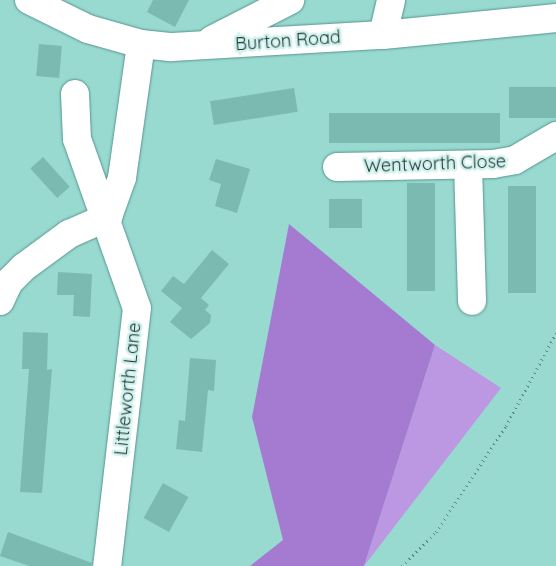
<!DOCTYPE html>
<style>
body{margin:0}
#map{position:relative;width:556px;height:566px;overflow:hidden;background:#98d9d0;font-family:Quicksand,sans-serif}
div>[style]{position:absolute}
[style*='--x']{left:calc(var(--x)*1px);top:calc(var(--y)*1px);width:calc(var(--w)*1px);rotate:calc(var(--a)*1deg)}
.green>*{inset:0;background:#bb98e1}
.forest>*{inset:0;background:#a57bd1}
.building>*{inset:0;background:#7abab1;transform-origin:0 0}
.path>*{height:3px;margin-top:-1.5px;transform-origin:0;background:repeating-linear-gradient(90deg,#5c8a83 0 1px,transparent 0 5px)}
.roads{filter:drop-shadow(0 0 1px #57968f) drop-shadow(0 0 1px #57968f)}
.minor>*{height:28px;margin:-14px;padding:0 14px;transform-origin:14px;border-radius:14px;background:#fff}
span{translate:-50% -50%;white-space:nowrap;text-align:center;line-height:1.15;-webkit-text-stroke:5px #d3f2ee;paint-order:stroke}
.street-label{font-size:18px;color:#203b37}
</style>
<div id="map">
<div class="green">
<div style="clip-path:polygon(435px 345px,501px 388px,364px 566px)"></div>
</div>
<div class="forest">
<div style="clip-path:polygon(289px 224px,435px 345px,364px 566px,250px 566px,283px 540px,252px 417px)"></div>
</div>
<div class="building">
<div style="clip-path:polygon(153px 0,189px 0,175px 27px,147px 12px)"></div>
<div style="left:39px;top:44px;width:23px;height:32px;rotate:5deg"></div>
<div style="left:509px;top:87px;width:47px;height:31px"></div>
<div style="left:294px;top:88px;width:24px;height:85px;rotate:81deg"></div>
<div style="left:329px;top:113px;width:171px;height:30px"></div>
<div style="left:43px;top:157px;width:40px;height:17px;rotate:48deg"></div>
<div style="clip-path:polygon(216px 159px,250px 169px,237px 213px,215px 206px,221px 184px,209px 180px)"></div>
<div style="left:407px;top:183px;width:28px;height:108px"></div>
<div style="left:508px;top:186px;width:28px;height:107px"></div>
<div style="left:329px;top:199px;width:33px;height:29px"></div>
<div style="clip-path:polygon(212px 250px,229px 264px,201px 298px,209px 305px,205px 310px,211px 315px,210px 323px,191px 339px,170px 322px,182px 308px,161px 291px,173px 276px,184px 284px)"></div>
<div style="clip-path:polygon(58px 272px,92px 274px,90px 317px,73px 316px,74px 295px,57px 295px)"></div>
<div style="clip-path:polygon(23px 332px,48px 333px,47px 370px,52px 369px,42px 493px,20px 492px,29px 369px,22px 369px)"></div>
<div style="clip-path:polygon(190px 358px,216px 360px,214px 391px,208px 390px,202px 452px,176px 449px,179px 420px,185px 421px)"></div>
<div style="left:163px;top:483px;width:29px;height:40px;rotate:29deg"></div>
<div style="clip-path:polygon(8px 532px,92px 563px,91px 566px,29px 566px,0 556px)"></div>
</div>
<div class="path">
<div style="--x:402;--y:566;--w:48;--a:-45"></div>
<div style="--x:436;--y:532;--w:127;--a:-56.6"></div>
<div style="--x:506;--y:426;--w:106;--a:-61.7"></div>
</div>
<div class="roads">
<div class="minor">
<div style="--x:29;--y:0;--w:66;--a:26.2"></div>
<div style="--x:88;--y:29;--w:55;--a:15.8"></div>
<div style="--x:141;--y:44;--w:31;--a:6"></div>
<div style="--x:172;--y:47;--w:211;--a:-3.3"></div>
<div style="--x:383;--y:35;--w:174;--a:-5.6"></div>
<div style="--x:383;--y:35;--w:36;--a:-77"></div>
<div style="--x:212;--y:40;--w:88;--a:-27.1"></div>
<div style="--x:75;--y:94;--w:45;--a:87.5"></div>
<div style="--x:77;--y:139;--w:179;--a:70.5"></div>
<div style="--x:137;--y:308;--w:260;--a:96.6"></div>
<div style="--x:468;--y:165;--w:136;--a:88.3"></div>
<div style="--x:337;--y:167;--w:156;--a:-1.1"></div>
<div style="--x:493;--y:164;--w:22;--a:-10"></div>
<div style="--x:515;--y:160;--w:48;--a:-30.3"></div>
<div style="--x:108;--y:217;--w:41;--a:-70.3"></div>
<div style="--x:122;--y:178;--w:135;--a:-81.9"></div>
<div style="--x:0;--y:301;--w:21;--a:-65"></div>
<div style="--x:9;--y:282;--w:21;--a:-45"></div>
<div style="--x:24;--y:267;--w:56;--a:-36.3"></div>
<div style="--x:69;--y:234;--w:43;--a:-23.6"></div>
</div>
</div>
<div class="street-label">
<span style="left:288px;top:41px;rotate:-4deg">Burton Road</span>
<span style="left:435px;top:164px;rotate:-2deg">Wentworth Close</span>
<span style="left:128px;top:389px;rotate:-84deg">Littleworth Lane</span>
</div>
</div>
